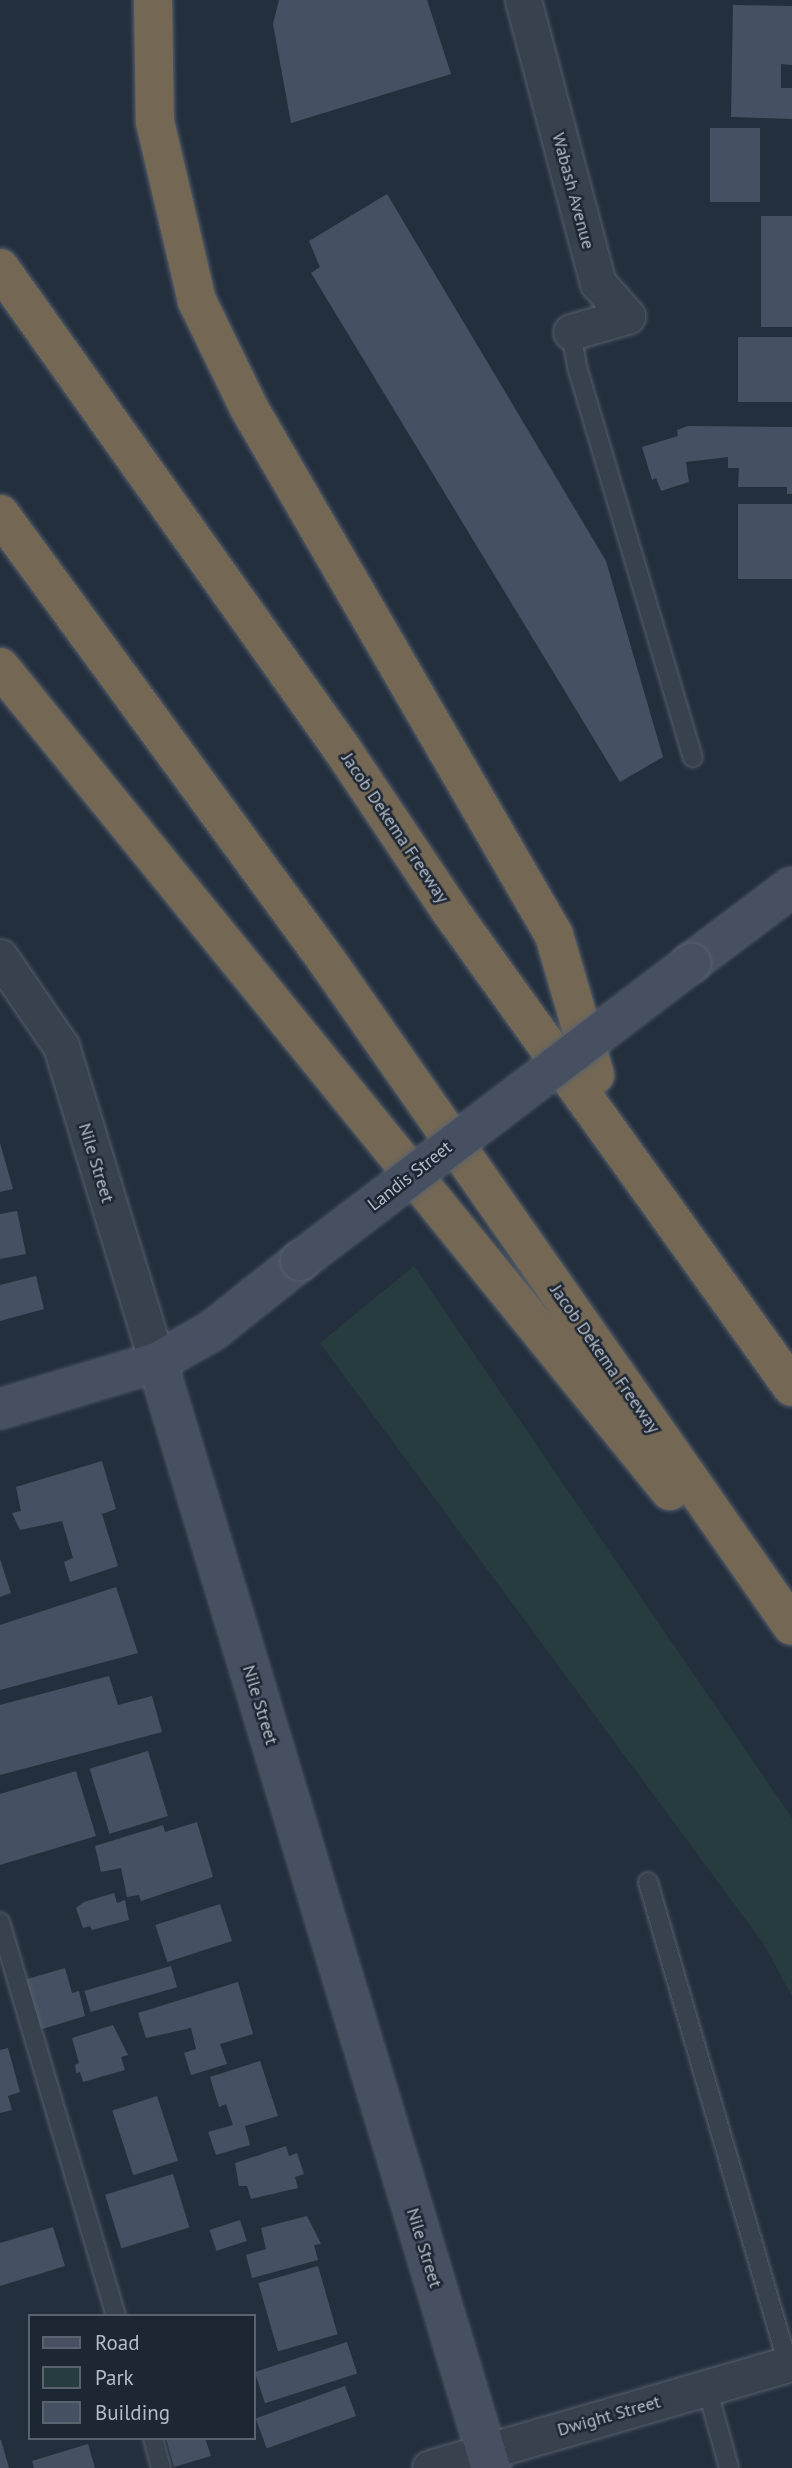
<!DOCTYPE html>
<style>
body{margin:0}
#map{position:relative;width:792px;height:2468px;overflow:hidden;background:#242f3e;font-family:"PT Sans",sans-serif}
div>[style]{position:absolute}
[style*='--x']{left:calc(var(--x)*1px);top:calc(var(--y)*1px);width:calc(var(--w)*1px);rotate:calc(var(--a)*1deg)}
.green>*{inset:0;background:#263c3f}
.building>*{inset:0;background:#455162;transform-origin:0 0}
.roads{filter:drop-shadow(0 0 2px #565f6c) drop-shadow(0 0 2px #565f6c)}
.lane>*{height:18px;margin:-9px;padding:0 9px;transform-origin:9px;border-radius:9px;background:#38414e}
.street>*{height:35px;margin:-17.5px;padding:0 17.5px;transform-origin:17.5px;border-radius:17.5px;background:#38414e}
.secondary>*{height:38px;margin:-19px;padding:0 19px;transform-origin:19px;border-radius:19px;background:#465061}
.highway>*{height:38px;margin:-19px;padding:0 19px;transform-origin:19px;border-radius:19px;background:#746855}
.bridges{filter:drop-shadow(0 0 2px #565f6c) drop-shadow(0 0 2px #565f6c)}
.secondary-bridge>*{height:38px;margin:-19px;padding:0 19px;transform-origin:19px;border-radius:19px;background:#465061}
span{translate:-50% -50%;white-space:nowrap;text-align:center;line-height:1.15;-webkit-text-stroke:5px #1d2633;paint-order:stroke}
.street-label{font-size:18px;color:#b4bcc9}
.legend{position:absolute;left:28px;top:2314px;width:228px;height:126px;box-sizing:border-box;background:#1d2633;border:2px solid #59626f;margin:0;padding:9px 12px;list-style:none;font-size:21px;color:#b4bcc9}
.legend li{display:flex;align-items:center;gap:14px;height:35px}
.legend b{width:35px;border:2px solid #59626f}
</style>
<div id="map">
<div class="green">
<div style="clip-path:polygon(414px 1266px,792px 1818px,792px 1996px,763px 1943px,320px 1343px)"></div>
</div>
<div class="building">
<div style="clip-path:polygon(279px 0,427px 0,451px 74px,291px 123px,273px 24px)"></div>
<div style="clip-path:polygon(733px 5px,792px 6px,792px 65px,781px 64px,781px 88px,792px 88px,792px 119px,731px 117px)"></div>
<div style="left:710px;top:128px;width:50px;height:74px"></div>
<div style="clip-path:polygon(387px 194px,606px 561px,663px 757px,620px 782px,311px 273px,320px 267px,309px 241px)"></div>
<div style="left:761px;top:216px;width:31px;height:111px"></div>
<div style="left:738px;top:337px;width:54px;height:65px"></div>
<div style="clip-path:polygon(688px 426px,792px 427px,792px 494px,787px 494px,787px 487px,738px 487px,739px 468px,728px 468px,728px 457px,686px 462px,689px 482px,661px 491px,656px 478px,652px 480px,642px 447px,678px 436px,677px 430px)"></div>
<div style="left:738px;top:504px;width:54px;height:75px"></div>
<div style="clip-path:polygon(0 1143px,13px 1189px,0 1192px)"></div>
<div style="clip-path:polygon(17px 1211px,26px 1254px,0 1259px,0 1214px)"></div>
<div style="clip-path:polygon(36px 1276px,44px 1309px,0 1321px,0 1285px)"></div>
<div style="clip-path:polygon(102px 1461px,116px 1509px,102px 1514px,118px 1566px,70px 1582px,64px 1562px,73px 1558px,62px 1521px,20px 1530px,12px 1513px,21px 1511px,16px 1487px)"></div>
<div style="clip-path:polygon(0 1559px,11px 1593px,0 1597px)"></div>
<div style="clip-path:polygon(116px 1587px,138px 1653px,0 1690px,0 1625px)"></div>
<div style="clip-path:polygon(109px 1676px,118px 1705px,152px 1696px,162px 1732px,0 1775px,0 1705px)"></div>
<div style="left:148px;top:1751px;width:68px;height:61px;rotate:73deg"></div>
<div style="clip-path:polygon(76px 1771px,96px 1836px,0 1865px,0 1794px)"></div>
<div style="clip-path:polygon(197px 1822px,213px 1877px,141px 1901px,139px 1895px,127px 1897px,121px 1868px,101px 1872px,95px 1846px,163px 1825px,165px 1832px)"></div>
<div style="clip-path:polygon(114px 1893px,117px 1903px,125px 1900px,129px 1920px,92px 1930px,90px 1926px,83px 1928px,76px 1908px,84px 1902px)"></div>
<div style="left:220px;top:1904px;width:39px;height:68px;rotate:72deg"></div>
<div style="left:171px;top:1966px;width:22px;height:90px;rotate:74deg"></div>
<div style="clip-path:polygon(65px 1968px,72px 1993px,79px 1991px,85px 2016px,39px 2030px,24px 1980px)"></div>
<div style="clip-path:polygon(238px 1982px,253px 2034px,220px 2044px,227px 2064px,191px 2075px,184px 2053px,196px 2049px,191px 2028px,146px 2038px,138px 2013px)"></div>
<div style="clip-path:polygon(113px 2025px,128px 2055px,121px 2057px,125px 2070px,83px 2082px,80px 2072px,76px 2073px,75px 2065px,79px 2063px,72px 2038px)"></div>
<div style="clip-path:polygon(8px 2048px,20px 2092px,8px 2096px,12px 2110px,0 2113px,0 2050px)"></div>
<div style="clip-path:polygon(260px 2061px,278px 2116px,245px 2126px,250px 2145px,216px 2155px,208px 2132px,233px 2125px,226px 2104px,219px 2107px,210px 2077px)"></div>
<div style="left:157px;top:2096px;width:68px;height:47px;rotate:72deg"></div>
<div style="clip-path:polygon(286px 2146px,289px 2156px,297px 2153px,304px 2174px,295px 2177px,298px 2188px,251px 2199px,247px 2186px,239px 2186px,235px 2163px)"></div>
<div style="left:173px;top:2174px;width:56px;height:71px;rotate:73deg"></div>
<div style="clip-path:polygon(307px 2216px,321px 2244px,314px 2245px,318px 2260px,252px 2278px,246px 2255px,266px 2249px,261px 2228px)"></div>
<div style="left:240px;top:2220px;width:22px;height:32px;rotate:72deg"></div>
<div style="clip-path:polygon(53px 2227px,65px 2266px,0 2286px,0 2243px)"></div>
<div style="left:318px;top:2266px;width:71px;height:62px;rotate:74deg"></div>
<div style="left:347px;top:2342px;width:33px;height:97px;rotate:72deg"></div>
<div style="left:345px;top:2386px;width:32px;height:95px;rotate:70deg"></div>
<div style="clip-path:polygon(166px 2438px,205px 2438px,211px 2456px,174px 2467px)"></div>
<div style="clip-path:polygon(0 2440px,1px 2440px,9px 2468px,0 2468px)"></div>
<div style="clip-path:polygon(88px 2444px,95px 2468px,34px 2468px,32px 2461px)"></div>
</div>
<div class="roads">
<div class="lane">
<div style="--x:571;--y:332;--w:39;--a:80"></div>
<div style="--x:578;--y:370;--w:404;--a:73.5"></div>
<div style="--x:648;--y:1882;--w:506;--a:73.82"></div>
<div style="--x:0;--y:1922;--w:411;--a:73.6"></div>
<div style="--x:707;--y:2388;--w:83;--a:74.6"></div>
<div style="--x:153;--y:2438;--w:31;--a:75"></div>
</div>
<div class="street">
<div style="--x:523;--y:0;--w:293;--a:75.2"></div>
<div style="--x:598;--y:283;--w:44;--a:48.7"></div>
<div style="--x:627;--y:316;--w:58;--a:164.1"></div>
<div style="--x:0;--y:957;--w:108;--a:55.6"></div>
<div style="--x:61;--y:1046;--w:330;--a:73.1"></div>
<div style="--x:430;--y:2468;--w:373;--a:-16.2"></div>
</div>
<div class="secondary">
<div style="--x:691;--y:963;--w:126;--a:-37"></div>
<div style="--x:157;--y:1362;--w:1155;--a:73.2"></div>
<div style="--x:0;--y:1409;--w:164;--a:-16.7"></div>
<div style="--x:157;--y:1362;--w:63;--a:-29.4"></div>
<div style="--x:212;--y:1331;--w:112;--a:-38.5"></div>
</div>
<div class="highway">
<div style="--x:153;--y:0;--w:122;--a:89.1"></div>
<div style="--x:155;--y:122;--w:184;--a:76.8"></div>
<div style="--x:197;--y:301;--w:119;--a:64.1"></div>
<div style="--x:249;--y:408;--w:609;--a:59.94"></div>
<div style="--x:554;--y:935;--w:146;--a:73.7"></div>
<div style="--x:0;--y:268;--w:590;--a:54.59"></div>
<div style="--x:342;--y:749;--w:192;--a:56.2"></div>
<div style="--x:449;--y:909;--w:588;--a:54.34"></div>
<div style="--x:0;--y:514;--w:554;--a:53.81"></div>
<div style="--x:327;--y:961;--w:811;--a:55.04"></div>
<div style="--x:0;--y:667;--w:1062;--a:50.89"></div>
</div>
</div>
<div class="bridges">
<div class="secondary-bridge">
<div style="--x:300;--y:1261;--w:492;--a:-37.3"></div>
</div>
</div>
<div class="street-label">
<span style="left:573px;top:191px;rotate:75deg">Wabash Avenue</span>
<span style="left:395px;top:828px;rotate:56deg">Jacob Dekema Freeway</span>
<span style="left:96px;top:1163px;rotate:73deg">Nile Street</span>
<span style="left:410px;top:1176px;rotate:-38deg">Landis Street</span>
<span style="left:605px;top:1359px;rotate:55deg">Jacob Dekema Freeway</span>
<span style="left:260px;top:1705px;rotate:73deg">Nile Street</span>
<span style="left:424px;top:2248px;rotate:73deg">Nile Street</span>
<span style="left:609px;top:2416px;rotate:-16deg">Dwight Street</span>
</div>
<ul class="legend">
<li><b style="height:9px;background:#465061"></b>Road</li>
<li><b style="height:19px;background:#263c3f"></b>Park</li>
<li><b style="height:19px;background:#455162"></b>Building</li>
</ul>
</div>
